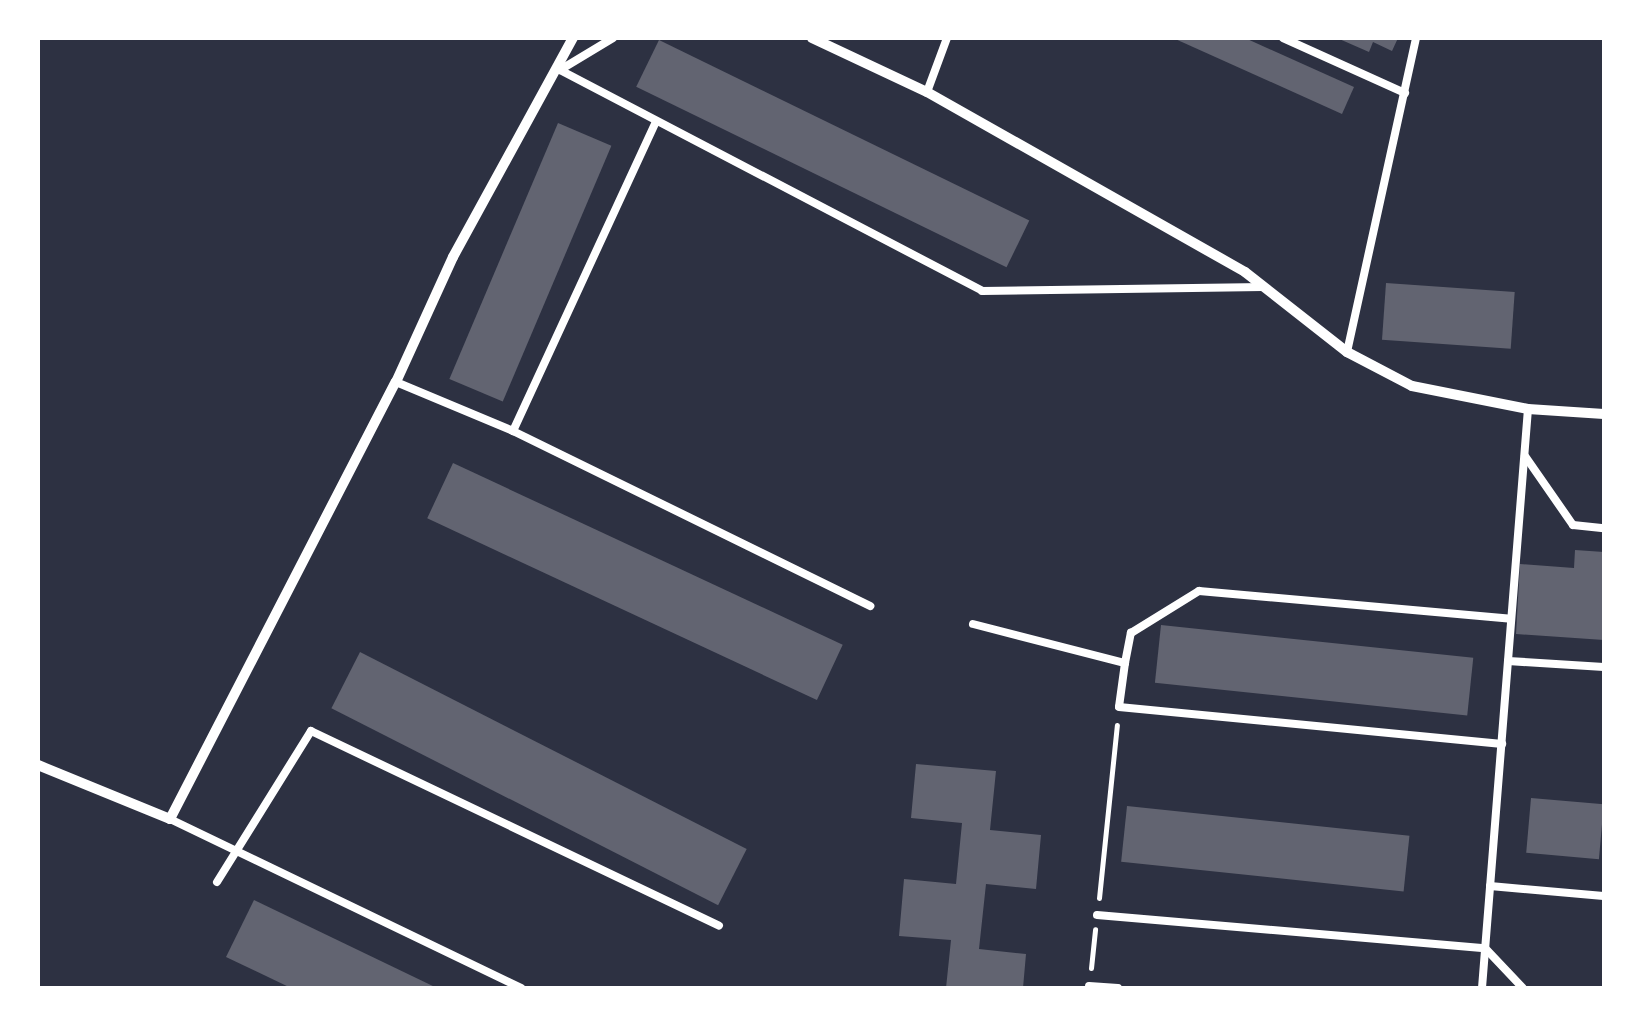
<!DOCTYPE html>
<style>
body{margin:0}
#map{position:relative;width:1642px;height:1026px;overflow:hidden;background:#2d3142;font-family:Raleway,sans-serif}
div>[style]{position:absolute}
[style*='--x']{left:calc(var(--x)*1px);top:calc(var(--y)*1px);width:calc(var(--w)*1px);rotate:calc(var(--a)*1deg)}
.building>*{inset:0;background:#626471;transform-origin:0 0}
.path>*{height:5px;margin:-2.5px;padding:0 2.5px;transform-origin:2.5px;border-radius:2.5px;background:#fff}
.service>*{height:8px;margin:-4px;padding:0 4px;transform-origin:4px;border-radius:4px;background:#fff}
.minor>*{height:10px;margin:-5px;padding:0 5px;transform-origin:5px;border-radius:5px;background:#fff}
span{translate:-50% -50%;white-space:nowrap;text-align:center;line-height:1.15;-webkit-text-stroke:9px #fff;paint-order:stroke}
.frame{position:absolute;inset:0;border:40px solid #fff;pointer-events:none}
</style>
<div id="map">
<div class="building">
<div style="clip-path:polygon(1173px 38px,1245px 38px,1354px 87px,1342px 114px)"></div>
<div style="clip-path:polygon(1337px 38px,1398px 38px,1392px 51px,1373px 42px,1369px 52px)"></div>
<div style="left:659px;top:40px;width:412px;height:52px;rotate:26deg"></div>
<div style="left:558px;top:123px;width:58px;height:278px;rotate:23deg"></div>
<div style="left:1386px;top:283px;width:129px;height:57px;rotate:4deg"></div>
<div style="left:453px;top:463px;width:430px;height:61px;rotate:25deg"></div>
<div style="clip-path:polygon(1575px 550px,1604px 552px,1604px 640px,1516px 634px,1520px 564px,1574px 568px)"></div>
<div style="left:1161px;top:625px;width:314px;height:58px;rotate:6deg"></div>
<div style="left:360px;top:652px;width:434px;height:63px;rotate:27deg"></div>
<div style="clip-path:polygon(916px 764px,996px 771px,990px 830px,1041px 835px,1036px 889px,986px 884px,979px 949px,1026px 954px,1023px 988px,946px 988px,951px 940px,899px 936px,904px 879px,956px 884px,962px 823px,911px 818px)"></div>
<div style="left:1531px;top:798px;width:73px;height:55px;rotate:5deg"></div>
<div style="left:1127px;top:806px;width:284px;height:56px;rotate:6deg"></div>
<div style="clip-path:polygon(254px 900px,437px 988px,291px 988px,226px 957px)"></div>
</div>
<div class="path">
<div style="--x:1099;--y:898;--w:174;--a:-84.1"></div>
<div style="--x:1091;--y:968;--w:39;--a:-84"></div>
</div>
<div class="service">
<div style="--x:613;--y:38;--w:62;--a:148.9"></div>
<div style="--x:560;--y:70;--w:476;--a:27.6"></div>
<div style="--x:982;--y:291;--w:281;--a:-0.8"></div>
<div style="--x:1283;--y:38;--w:134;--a:24.3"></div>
<div style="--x:927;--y:92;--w:58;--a:-69.7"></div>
<div style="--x:1347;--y:352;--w:321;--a:-77.6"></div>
<div style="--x:396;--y:382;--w:127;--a:22.7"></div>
<div style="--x:513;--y:431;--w:398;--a:26.1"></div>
<div style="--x:513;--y:431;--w:340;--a:-65.2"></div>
<div style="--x:1525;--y:456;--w:84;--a:55.2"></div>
<div style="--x:1573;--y:525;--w:31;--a:6"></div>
<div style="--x:973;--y:624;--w:157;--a:14.4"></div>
<div style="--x:1125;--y:663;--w:31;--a:-79"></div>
<div style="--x:1131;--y:633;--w:80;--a:-31.7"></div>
<div style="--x:1199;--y:591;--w:313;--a:5.1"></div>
<div style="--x:1508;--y:661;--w:96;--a:3.6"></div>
<div style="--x:1125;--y:663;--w:44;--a:97.8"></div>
<div style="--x:1119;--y:707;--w:385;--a:5.5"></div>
<div style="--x:170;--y:819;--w:390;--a:25.7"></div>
<div style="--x:217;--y:882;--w:178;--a:-58.1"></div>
<div style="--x:311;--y:731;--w:452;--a:25.5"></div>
<div style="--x:1490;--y:886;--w:114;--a:5"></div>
<div style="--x:1097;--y:915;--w:389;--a:4.9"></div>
<div style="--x:1485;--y:948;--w:55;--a:46.5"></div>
<div style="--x:1089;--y:986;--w:29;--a:4"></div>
<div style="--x:1482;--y:988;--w:581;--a:-85.46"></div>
</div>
<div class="minor">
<div style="--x:812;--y:38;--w:127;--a:25.2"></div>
<div style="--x:927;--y:92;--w:365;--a:29.5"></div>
<div style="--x:1245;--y:272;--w:130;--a:38.1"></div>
<div style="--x:1347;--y:352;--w:73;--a:27.6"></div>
<div style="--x:1412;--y:386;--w:118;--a:11.2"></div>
<div style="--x:1528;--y:409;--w:76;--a:3.8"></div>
<div style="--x:38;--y:765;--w:143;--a:22.2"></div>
<div style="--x:170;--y:819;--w:492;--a:-62.7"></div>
<div style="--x:396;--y:382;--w:137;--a:-65.5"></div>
<div style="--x:453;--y:257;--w:250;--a:-61.3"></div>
</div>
<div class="frame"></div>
</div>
